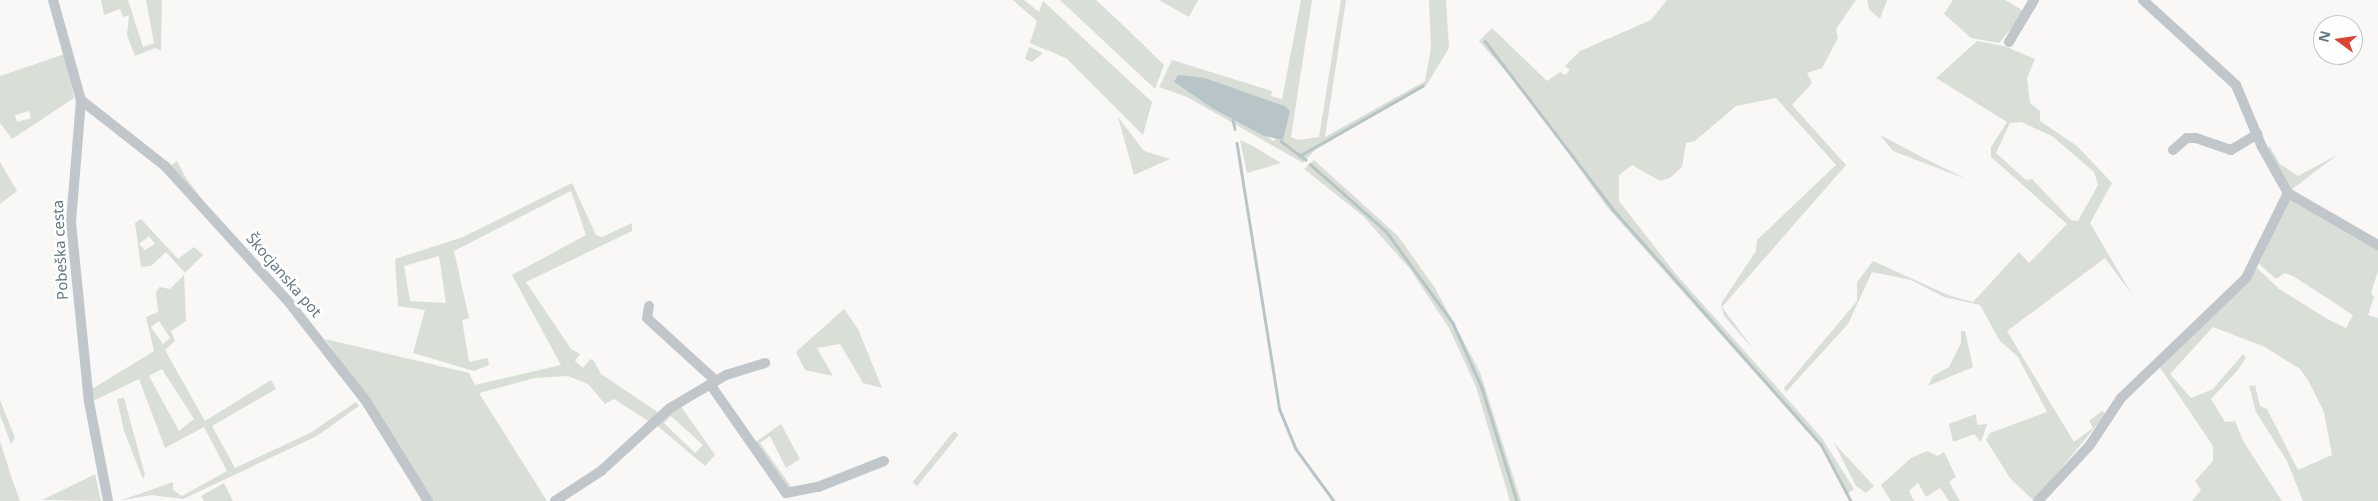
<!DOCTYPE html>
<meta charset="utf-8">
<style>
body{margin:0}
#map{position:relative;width:2378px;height:501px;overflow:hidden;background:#f9f8f6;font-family:"Noto Sans",sans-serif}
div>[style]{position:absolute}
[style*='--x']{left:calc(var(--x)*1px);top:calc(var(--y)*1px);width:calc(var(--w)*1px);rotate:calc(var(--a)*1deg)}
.green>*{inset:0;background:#d9ded6;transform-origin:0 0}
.water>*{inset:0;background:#b8c5c8}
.stream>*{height:2.5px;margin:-1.25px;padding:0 1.25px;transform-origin:1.25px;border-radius:1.25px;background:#b8c5c8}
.minor>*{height:10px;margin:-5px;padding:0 5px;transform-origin:5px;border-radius:5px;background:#c0c6c9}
span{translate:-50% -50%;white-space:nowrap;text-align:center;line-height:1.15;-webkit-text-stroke:5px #fff;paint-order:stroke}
.street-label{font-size:15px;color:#657881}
.north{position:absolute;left:2313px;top:15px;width:50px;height:50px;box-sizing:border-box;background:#fff;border:1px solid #c1c9cd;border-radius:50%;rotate:284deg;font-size:14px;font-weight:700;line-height:20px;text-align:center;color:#657881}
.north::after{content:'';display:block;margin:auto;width:18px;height:22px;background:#df4330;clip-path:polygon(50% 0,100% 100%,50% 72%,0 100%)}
</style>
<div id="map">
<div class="green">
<div style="clip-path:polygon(128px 0,143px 47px,154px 43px,146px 0,162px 0,161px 51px,155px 48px,135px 56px,127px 35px,129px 15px,123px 17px,120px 9px,104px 15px,101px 0)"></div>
<div style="clip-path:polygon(1013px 0,1024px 0,1039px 12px,1043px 1px,1152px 102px,1143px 135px,1066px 58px,1030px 43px,1037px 21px)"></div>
<div style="clip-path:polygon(1060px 0,1096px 0,1125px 27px,1164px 65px,1155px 89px)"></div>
<div style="clip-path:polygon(1159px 0,1198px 0,1189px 17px)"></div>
<div style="clip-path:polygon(evenodd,1301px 0,1312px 0,1291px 137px,1298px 140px,1319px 137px,1341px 0,1346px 0,1325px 137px,1425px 81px,1431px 48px,1429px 0,1446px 0,1449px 48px,1426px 86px,1315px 150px,1303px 163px,1187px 97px,1159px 87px,1172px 60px,1272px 91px,1271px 96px,1282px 99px,1301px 0,1205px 78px,1285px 106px,1290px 111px,1274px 141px,1174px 82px,1205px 78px)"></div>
<div style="clip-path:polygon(1667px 0,1856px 0,1836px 29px,1838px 38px,1822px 68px,1807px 73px,1812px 83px,1792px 105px,1846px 165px,1722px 307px,1754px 350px,1724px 316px,1721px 305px,1722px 302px,1756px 251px,1757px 240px,1836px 165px,1776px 98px,1736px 106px,1695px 141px,1686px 143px,1682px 167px,1670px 178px,1660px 181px,1632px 165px,1619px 175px,1619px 201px,1675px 273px,1822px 438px,1854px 489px,1846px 495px,1821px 447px,1607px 207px,1531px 100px,1479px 41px,1492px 28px,1547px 81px,1560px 72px,1565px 75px,1570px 70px,1565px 66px,1580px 51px,1651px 20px)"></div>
<div style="clip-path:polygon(1867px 0,1887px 0,1880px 19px,1869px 9px)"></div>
<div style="clip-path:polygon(1953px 0,2005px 0,2025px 12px,1999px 43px,1971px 38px,1944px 14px)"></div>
<div style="clip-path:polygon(evenodd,1977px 41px,2004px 46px,2035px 59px,2027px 78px,2030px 103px,2040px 111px,2040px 121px,2077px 146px,2112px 183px,2090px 223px,2133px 296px,2105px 258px,2007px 331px,2074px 442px,2093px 428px,2089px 421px,2102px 411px,2106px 414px,2034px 501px,2010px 478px,1986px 440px,1990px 433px,2047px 412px,2018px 357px,2000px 341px,1980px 305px,1944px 297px,1911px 280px,1872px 272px,1848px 324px,1786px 392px,1784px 388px,1857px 301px,1857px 282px,1873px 261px,1948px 295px,1973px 302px,2019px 252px,2029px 263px,2067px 224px,1991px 157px,1991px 147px,2007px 122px,1936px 78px,1977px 41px,2021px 122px,2052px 136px,2094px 172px,2098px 185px,2078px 221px,2071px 220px,2032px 179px,2026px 180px,1996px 153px,2010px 123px,2021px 122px)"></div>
<div style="clip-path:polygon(1029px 47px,1043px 53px,1032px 62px,1025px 59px)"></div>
<div style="clip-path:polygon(evenodd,65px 54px,74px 98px,12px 139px,0 123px,0 76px,65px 54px,29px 111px,31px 118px,17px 122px,15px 115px,29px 111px)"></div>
<div style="clip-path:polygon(1118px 117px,1144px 151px,1170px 159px,1134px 175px)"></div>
<div style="clip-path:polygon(1880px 135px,1922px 157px,1966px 179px,1893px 151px)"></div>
<div style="clip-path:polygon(1240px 140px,1251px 145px,1281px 163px,1247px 173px)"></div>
<div style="clip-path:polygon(2270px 147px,2280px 164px,2298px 176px,2337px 155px,2291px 190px,2266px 149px)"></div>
<div style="clip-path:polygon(1314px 160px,1398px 236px,1435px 288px,1480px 372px,1521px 501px,1510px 501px,1476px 387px,1449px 328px,1410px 269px,1363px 216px,1304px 169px)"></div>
<div style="clip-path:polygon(177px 161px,186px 178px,217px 219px,169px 167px)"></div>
<div style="clip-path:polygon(0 162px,17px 191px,0 204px)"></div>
<div style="clip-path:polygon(evenodd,572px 183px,596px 235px,602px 237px,632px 223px,632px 231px,526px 282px,571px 349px,580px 354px,575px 361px,583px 368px,590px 359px,594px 361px,601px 374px,659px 413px,650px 422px,614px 399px,605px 404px,588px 384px,568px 376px,535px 378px,479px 393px,547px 501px,431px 501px,376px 411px,325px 339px,469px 373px,475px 385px,561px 365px,512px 275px,586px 235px,571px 191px,454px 251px,469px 318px,462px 320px,469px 362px,488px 358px,489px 365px,474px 371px,413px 353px,425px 310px,398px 306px,395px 259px,463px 237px,572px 183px,439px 256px,446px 303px,410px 301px,404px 266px,439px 256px)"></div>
<div style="clip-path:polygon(2289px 198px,2378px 248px,2378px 271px,2371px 293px,2374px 297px,2368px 315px,2378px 318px,2378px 501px,2303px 501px,2287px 461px,2256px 412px,2249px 386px,2255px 385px,2260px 406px,2267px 409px,2298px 470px,2332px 455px,2324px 412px,2308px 380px,2300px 369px,2265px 347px,2213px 327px,2170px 374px,2191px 398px,2213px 389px,2243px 354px,2246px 358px,2237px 371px,2211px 399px,2225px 422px,2235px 421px,2243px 441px,2282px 501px,2192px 501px,2201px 490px,2195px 481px,2213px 461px,2213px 446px,2159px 366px,2257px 268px,2279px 289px,2329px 320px,2346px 328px,2353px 315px,2293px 276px,2285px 273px,2276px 279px,2259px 264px)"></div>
<div style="clip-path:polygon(evenodd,141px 219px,178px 259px,194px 247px,203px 255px,185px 273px,166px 252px,151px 266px,141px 267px,135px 223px,141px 219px,149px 236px,155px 244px,145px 250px,139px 244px,149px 236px)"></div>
<div style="clip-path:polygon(evenodd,184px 275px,186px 321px,171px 331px,175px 341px,165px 350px,205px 421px,271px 380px,276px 389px,212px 426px,235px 468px,310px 433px,356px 402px,359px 406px,317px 436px,183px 499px,151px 495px,119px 501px,173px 482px,173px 490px,182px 496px,227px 471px,204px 427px,165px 448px,139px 379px,93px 401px,92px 389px,154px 351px,146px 317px,158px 312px,156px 293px,159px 287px,170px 289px,184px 275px,159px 321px,170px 338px,163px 344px,151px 327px,159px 321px,184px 275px,162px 369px,194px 419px,179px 431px,149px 376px,162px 369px)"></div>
<div style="clip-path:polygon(844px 309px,858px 329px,882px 388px,863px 383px,840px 344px,817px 348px,833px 376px,805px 370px,796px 352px)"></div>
<div style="clip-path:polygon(1961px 331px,1965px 331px,1973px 367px,1928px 386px,1933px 376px,1949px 367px,1961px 343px)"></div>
<div style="clip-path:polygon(124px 398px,145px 475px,143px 479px,124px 431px,117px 399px)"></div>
<div style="clip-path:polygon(0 400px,15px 438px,11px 444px,0 415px)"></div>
<div style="clip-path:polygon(evenodd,680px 405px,715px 455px,705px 466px,655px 424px,680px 405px,671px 416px,703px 445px,695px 453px,664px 423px,671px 416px)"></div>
<div style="clip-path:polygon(1976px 414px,1977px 425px,1987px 424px,1981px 442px,1974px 434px,1953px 442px,1949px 424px)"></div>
<div style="clip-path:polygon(781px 424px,800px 459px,786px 468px,770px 436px,760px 443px,795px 492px,787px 490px,753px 444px)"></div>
<div style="left:954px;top:431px;width:6px;height:66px;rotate:39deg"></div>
<div style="clip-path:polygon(0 441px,12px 479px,20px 501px,0 501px)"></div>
<div style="clip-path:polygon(1834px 443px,1874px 486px,1866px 493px,1856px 486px)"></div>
<div style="clip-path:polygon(1927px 451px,1938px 456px,1944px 452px,1956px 477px,1949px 482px,1960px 501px,1949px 501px,1940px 488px,1926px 497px,1918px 483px,1909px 491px,1914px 501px,1891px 501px,1881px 485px,1911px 458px)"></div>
<div style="clip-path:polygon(95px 474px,101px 501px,42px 500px,79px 482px)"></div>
<div style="clip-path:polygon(224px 483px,233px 501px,204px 501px,201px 496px)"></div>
</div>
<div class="water">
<div style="clip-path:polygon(1178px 75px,1205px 78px,1285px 106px,1290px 111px,1283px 140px,1264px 136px,1212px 108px,1174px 82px)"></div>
</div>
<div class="stream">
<div style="--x:1485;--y:41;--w:210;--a:52.7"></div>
<div style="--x:1612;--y:208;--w:315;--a:48.5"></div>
<div style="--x:1821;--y:444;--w:64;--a:62.2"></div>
<div style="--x:1233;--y:120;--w:9;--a:77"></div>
<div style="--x:1281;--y:141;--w:31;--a:37"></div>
<div style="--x:1237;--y:143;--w:270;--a:80.9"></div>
<div style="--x:1280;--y:410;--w:42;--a:67.7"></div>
<div style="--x:1296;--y:449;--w:64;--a:53.8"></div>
<div style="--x:1299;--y:156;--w:142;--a:-29.6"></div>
<div style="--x:1310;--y:164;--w:101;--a:41.4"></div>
<div style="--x:1386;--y:231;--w:114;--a:53.9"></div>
<div style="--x:1453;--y:323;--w:71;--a:66"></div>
<div style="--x:1482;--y:388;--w:118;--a:72.8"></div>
</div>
<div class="minor">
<div style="--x:53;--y:0;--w:104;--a:74.4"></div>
<div style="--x:81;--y:100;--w:122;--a:94.7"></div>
<div style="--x:71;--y:222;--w:181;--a:84.3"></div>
<div style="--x:89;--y:402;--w:101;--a:79.1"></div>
<div style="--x:2009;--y:42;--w:49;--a:-59.2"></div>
<div style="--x:81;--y:100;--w:107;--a:38.2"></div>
<div style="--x:165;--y:166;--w:181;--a:47.7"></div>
<div style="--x:287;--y:300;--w:128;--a:52"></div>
<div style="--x:366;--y:401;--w:118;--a:58.2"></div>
<div style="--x:2173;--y:150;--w:18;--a:-41"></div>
<div style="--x:2187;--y:138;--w:9;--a:0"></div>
<div style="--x:2196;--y:138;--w:37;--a:19"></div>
<div style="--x:2231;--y:150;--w:31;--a:-31"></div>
<div style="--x:2288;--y:193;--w:104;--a:30"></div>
<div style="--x:649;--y:306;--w:12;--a:99"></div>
<div style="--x:647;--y:318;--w:93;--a:42.4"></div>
<div style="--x:710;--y:384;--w:133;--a:55.1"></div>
<div style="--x:786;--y:493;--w:33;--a:-11"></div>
<div style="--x:818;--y:487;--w:71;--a:-21.5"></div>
<div style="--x:555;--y:501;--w:55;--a:-33.1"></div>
<div style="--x:601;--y:471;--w:93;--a:-42.4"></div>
<div style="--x:670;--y:408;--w:65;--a:-30.5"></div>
<div style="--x:726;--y:375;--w:41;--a:-17.1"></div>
<div style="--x:2038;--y:501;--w:76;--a:-47.1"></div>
<div style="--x:2090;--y:445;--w:56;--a:-56.6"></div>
<div style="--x:2121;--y:398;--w:173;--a:-43.8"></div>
<div style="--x:2246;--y:278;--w:95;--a:-63.7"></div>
<div style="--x:2288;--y:193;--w:53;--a:-119.5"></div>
<div style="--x:2262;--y:147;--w:67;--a:-112.8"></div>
<div style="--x:2236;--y:85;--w:126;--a:-137.6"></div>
</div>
<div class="street-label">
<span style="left:60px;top:250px;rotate:-93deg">Pobeška cesta</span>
<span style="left:284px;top:275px;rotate:49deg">Škocjanska pot</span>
</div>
<div class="north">N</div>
</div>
